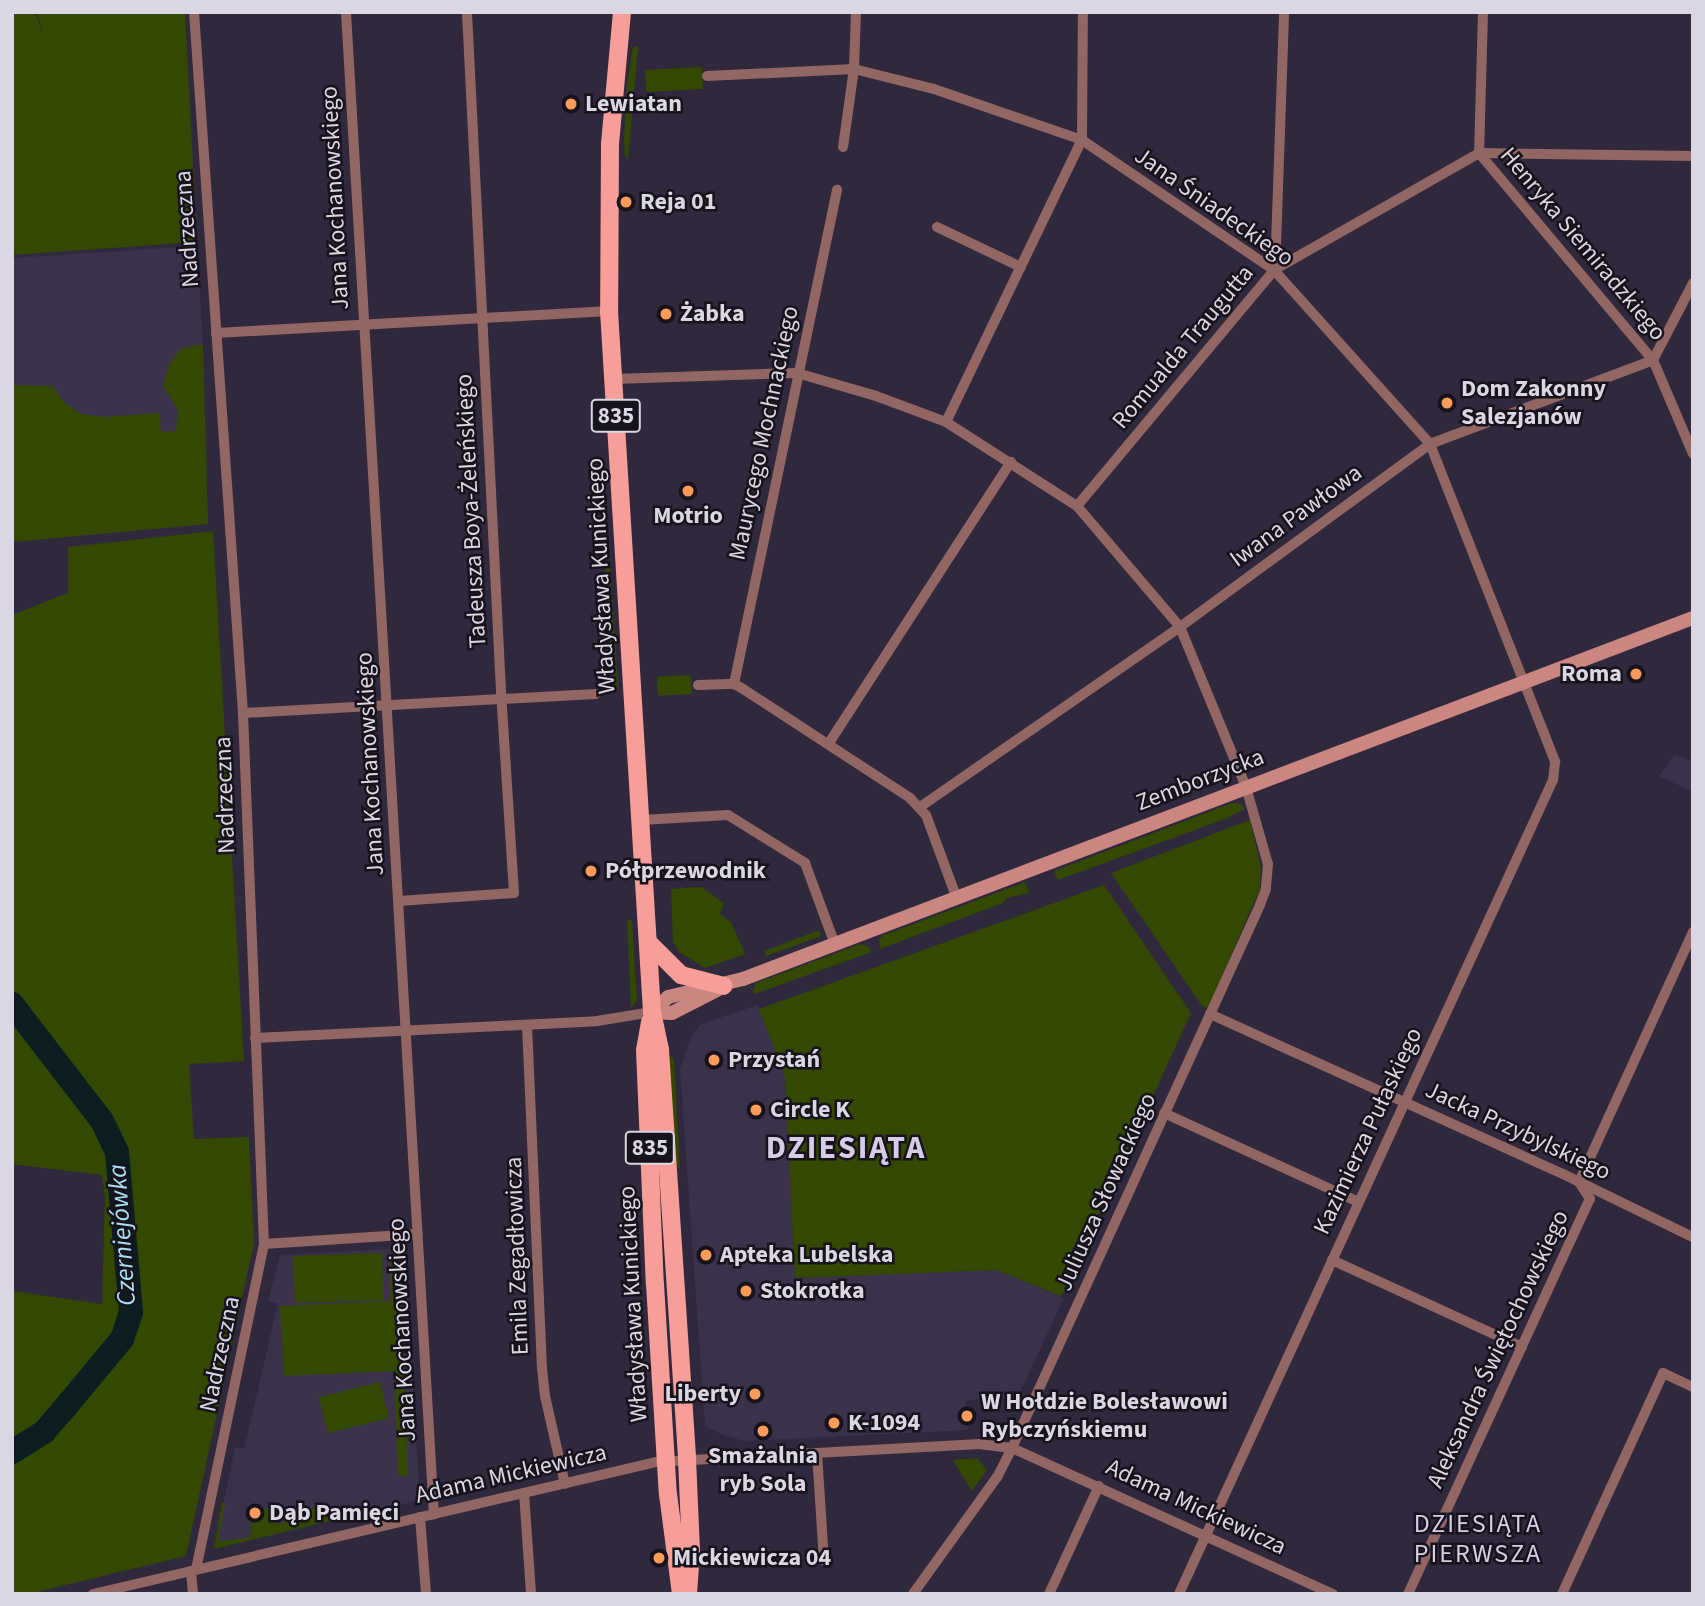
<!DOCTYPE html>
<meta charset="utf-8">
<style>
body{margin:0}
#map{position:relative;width:1705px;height:1606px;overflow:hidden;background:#30283c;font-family:"Source Sans 3",sans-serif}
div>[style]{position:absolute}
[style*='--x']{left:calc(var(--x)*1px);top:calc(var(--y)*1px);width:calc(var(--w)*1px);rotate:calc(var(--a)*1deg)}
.built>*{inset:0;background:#3b314b}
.green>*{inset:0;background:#334800;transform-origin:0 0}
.river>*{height:24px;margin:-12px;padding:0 12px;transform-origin:12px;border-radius:12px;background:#0c1d22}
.street>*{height:10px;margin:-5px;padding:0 5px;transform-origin:5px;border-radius:5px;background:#926663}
.secondary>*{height:14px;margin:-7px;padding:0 7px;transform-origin:7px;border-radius:7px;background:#cb8681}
.primary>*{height:18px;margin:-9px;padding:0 9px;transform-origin:9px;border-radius:9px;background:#f79e98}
.dots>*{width:19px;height:19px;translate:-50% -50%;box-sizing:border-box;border:4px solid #17131c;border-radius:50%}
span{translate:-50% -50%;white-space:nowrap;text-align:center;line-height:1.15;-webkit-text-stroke:5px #17131c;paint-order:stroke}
.shield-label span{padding:2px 5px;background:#17131c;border:2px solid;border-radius:5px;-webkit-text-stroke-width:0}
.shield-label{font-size:23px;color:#dbd6e4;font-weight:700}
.poi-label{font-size:24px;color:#dbd6e4;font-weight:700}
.left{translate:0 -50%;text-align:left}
.right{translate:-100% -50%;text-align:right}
.street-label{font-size:24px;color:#dbd6e4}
.water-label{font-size:26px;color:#a9e1f2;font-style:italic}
.neighbourhood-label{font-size:26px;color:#d6cce6;letter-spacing:2px}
.district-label{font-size:32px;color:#d6cce6;font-weight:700;letter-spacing:2px}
.frame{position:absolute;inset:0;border:14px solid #dbd6e4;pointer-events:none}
</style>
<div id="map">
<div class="built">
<div style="clip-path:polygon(197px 246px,203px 344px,208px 524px,12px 542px,12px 258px)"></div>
<div style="clip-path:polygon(1674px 754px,1693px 762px,1693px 792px,1659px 776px)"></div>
<div style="clip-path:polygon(758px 1005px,785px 1076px,795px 1278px,996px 1270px,1064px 1298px,1016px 1401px,1007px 1398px,966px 1400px,968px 1430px,745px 1441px,723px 1435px,705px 1426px,680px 1069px,692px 1036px,701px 1024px)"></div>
<div style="clip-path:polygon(405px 1248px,420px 1500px,214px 1549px,235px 1447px,244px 1449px,278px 1303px,268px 1301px,280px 1255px)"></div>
</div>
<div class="green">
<div style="clip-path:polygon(12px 12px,35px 12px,44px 37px,37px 12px,185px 12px,197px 242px,12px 255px)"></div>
<div style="clip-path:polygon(638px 46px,628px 159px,625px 156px,624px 141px,627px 84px,633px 47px)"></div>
<div style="left:702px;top:67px;width:22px;height:57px;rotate:87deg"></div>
<div style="clip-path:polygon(203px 344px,208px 524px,12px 542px,12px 385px,53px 386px,64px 402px,81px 414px,105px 417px,160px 413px,161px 432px,176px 431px,178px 410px,163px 386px,169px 365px,180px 349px)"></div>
<div style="clip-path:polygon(213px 531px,244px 1061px,189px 1064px,194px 1139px,249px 1137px,254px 1243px,186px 1556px,28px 1594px,12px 1594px,12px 1291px,102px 1304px,105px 1197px,102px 1175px,12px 1164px,12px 615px,68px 593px,68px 547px)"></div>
<div style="clip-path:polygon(605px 564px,610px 564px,618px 688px,616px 688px,612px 682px)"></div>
<div style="left:691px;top:675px;width:19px;height:34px;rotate:87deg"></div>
<div style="clip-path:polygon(1232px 803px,1241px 804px,1245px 809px,1225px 819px,1058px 880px,1054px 871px)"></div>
<div style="clip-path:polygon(1250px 820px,1261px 867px,1260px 889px,1208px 1008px,1202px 1006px,1111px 873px)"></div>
<div style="clip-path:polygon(1025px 882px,1029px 893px,1006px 898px,1003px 903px,880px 949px,879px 939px,884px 935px)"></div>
<div style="clip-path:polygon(1104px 885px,1191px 1013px,1061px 1296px,996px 1270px,795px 1278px,785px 1076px,759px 1009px)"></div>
<div style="clip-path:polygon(701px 887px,724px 903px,720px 914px,731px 922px,745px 954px,705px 968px,679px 952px,673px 942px,671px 889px)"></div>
<div style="clip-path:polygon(627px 920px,632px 920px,637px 1001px,631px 1008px)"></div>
<div style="clip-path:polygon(817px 931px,821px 932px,819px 937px,766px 956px,764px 951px)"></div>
<div style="clip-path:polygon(860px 944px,868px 946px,872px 952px,754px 994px,753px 990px,756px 983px)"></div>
<div style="clip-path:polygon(669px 1055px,674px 1059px,680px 1171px,674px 1157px)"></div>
<div style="left:382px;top:1253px;width:47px;height:89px;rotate:88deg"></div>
<div style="clip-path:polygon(389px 1254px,399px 1254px,408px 1476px,398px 1476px,394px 1371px,284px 1376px,280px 1306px,390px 1301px,391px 1306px)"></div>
<div style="left:380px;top:1382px;width:37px;height:63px;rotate:76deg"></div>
<div style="clip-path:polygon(977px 1458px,987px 1470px,972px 1491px,953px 1460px)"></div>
<div style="clip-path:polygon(222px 1502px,225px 1503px,218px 1542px,251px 1537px,250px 1506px,274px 1511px,272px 1522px,283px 1524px,286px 1512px,310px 1508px,361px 1510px,362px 1513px,214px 1549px)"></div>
</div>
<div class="river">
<div style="--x:12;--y:1004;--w:148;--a:52.4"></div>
<div style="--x:102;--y:1121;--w:34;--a:64"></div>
<div style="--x:117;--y:1152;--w:161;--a:85"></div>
<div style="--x:131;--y:1312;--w:28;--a:108"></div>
<div style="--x:122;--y:1339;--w:92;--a:129.7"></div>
<div style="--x:63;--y:1410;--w:29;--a:131"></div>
<div style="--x:44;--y:1432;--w:38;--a:148"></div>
</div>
<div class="street">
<div style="--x:194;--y:12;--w:703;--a:86"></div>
<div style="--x:243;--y:713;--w:531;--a:87.74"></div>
<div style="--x:264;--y:1244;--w:332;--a:101.8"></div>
<div style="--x:346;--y:12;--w:1505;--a:86.65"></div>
<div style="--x:1483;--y:12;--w:141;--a:91.6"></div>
<div style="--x:1479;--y:153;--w:270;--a:50"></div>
<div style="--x:1653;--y:360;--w:102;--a:66.9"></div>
<div style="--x:707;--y:76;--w:147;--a:-2.7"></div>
<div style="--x:854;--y:69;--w:82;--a:14"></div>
<div style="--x:934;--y:89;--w:157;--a:19"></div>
<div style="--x:1082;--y:140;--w:232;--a:34.1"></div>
<div style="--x:1274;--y:270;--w:234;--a:48.1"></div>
<div style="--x:1430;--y:444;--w:342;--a:68.5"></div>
<div style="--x:1555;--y:762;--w:18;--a:96"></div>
<div style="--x:1553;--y:780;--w:896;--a:114.68"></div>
<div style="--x:843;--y:147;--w:79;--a:-82"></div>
<div style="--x:854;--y:69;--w:57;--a:-88"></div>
<div style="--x:937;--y:227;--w:93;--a:25.5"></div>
<div style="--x:1276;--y:245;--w:233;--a:-88"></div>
<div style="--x:216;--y:333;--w:394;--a:-3.2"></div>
<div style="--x:614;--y:379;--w:183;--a:-1.9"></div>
<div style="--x:797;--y:373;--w:82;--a:16.2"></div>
<div style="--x:876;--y:396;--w:75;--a:20.4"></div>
<div style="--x:946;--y:422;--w:156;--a:32.7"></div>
<div style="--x:1077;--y:506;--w:159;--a:49.6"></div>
<div style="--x:1180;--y:627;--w:173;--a:67.6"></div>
<div style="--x:1246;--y:787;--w:80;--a:74.1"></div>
<div style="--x:1268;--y:864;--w:25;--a:95"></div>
<div style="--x:1266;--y:889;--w:17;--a:111"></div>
<div style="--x:1260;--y:905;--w:597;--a:114.55"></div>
<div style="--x:1012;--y:1448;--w:33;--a:117"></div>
<div style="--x:997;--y:1477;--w:144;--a:125.7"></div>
<div style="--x:946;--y:422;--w:313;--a:-64.3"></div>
<div style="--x:1082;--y:140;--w:128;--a:-89.6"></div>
<div style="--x:1077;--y:506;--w:307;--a:-50.1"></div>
<div style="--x:1274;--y:270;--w:236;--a:-29.7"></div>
<div style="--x:1479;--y:153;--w:214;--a:0.8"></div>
<div style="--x:734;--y:684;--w:505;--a:-78.22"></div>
<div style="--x:698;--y:685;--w:36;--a:-2"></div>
<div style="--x:734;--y:684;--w:7;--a:27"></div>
<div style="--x:740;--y:687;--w:203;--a:33.1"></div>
<div style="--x:910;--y:798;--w:23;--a:47"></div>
<div style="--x:926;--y:815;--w:86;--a:69.7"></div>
<div style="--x:243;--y:713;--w:353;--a:-3.1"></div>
<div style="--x:829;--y:743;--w:335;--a:-57.1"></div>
<div style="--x:920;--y:807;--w:316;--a:-34.7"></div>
<div style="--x:1180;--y:627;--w:310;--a:-36.2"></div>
<div style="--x:1430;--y:444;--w:238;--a:-20.6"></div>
<div style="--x:1653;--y:360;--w:87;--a:-62.5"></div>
<div style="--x:641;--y:820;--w:87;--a:-3.3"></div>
<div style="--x:728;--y:815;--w:91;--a:31.9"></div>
<div style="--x:805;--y:863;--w:84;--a:69.8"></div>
<div style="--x:399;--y:901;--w:115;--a:-4"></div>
<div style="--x:514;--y:893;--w:202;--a:-93.7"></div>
<div style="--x:501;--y:691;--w:680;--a:-92.87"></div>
<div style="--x:1210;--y:1014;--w:388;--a:24.4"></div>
<div style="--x:1563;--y:1174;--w:144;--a:25.9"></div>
<div style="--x:527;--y:1025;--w:343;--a:87.5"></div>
<div style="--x:542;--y:1368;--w:28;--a:84"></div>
<div style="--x:545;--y:1396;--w:90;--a:77.2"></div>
<div style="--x:255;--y:1038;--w:342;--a:-2.8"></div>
<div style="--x:597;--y:1021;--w:56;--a:-9.3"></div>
<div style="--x:1164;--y:1113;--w:213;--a:24.6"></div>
<div style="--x:264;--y:1244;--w:154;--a:-3.7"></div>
<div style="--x:1332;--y:1260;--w:209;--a:24.6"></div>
<div style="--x:817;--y:1453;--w:108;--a:86.3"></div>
<div style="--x:524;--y:1493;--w:101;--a:86"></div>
<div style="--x:420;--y:1517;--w:77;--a:85.5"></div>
<div style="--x:191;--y:1571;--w:23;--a:85"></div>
<div style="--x:93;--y:1594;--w:578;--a:-13.2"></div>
<div style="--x:656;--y:1462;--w:324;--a:-3.2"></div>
<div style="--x:979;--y:1444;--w:33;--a:7"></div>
<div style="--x:1012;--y:1448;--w:353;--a:24.5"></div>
<div style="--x:1049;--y:1594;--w:119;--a:-65.2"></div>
<div style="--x:1408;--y:1594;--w:435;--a:-65.3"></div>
<div style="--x:1590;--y:1199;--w:20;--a:-123"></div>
<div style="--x:1579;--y:1182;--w:275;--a:-65.5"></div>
<div style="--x:1562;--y:1594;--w:243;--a:-65.4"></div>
<div style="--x:1663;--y:1373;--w:33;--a:25"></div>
</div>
<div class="secondary">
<div style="--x:652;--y:1012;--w:22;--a:-43"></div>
<div style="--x:668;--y:997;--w:77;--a:-13.5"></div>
<div style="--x:743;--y:979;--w:1016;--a:-20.81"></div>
<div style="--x:652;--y:1012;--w:20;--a:3"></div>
<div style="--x:672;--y:1013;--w:51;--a:-27.1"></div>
</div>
<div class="primary">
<div style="--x:622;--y:12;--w:134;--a:95.2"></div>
<div style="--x:610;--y:145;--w:166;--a:90.3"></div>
<div style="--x:609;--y:311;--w:702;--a:86.49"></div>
<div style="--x:652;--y:1012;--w:39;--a:78"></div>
<div style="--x:660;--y:1050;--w:410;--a:86.2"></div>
<div style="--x:687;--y:1459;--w:92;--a:87.5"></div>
<div style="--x:691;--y:1551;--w:43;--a:94"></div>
<div style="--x:648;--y:942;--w:47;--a:45"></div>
<div style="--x:681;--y:975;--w:44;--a:14.3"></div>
<div style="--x:650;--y:1022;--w:28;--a:100"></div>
<div style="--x:645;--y:1050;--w:234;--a:87.6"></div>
<div style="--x:655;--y:1284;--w:210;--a:86.5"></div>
<div style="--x:668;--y:1494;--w:101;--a:82.6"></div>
</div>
<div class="dots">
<div style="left:571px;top:104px;background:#fe9b58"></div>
<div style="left:626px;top:202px;background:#fe9b58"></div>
<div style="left:666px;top:314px;background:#fe9b58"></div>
<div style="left:1447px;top:403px;background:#fe9b58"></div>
<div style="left:688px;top:491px;background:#fe9b58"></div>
<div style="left:1636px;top:674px;background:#fe9b58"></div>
<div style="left:591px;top:871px;background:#fe9b58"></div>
<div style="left:714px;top:1060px;background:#fe9b58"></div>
<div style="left:756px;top:1110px;background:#fe9b58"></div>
<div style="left:706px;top:1255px;background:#fe9b58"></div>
<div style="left:746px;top:1291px;background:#fe9b58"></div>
<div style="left:755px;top:1394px;background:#fe9b58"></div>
<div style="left:967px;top:1416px;background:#fe9b58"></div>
<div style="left:834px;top:1423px;background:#fe9b58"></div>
<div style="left:763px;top:1431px;background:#fe9b58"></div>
<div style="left:255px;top:1513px;background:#fe9b58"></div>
<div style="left:659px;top:1558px;background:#fe9b58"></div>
</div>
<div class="shield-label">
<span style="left:616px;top:416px">835</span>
<span style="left:650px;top:1148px">835</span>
</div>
<div class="poi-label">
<span class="left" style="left:585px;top:104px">Lewiatan</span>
<span class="left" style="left:640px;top:202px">Reja 01</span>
<span class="left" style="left:680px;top:314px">Żabka</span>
<span class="left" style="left:1461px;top:403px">Dom Zakonny<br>Salezjanów</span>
<span style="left:688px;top:516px">Motrio</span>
<span class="right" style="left:1622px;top:674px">Roma</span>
<span class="left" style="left:605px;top:871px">Półprzewodnik</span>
<span class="left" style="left:728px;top:1060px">Przystań</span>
<span class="left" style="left:770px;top:1110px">Circle K</span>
<span class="left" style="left:720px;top:1255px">Apteka Lubelska</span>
<span class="left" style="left:760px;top:1291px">Stokrotka</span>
<span class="right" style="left:741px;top:1394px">Liberty</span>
<span class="left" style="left:981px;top:1416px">W Hołdzie Bolesławowi<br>Rybczyńskiemu</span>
<span class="left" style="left:848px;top:1423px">K-1094</span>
<span style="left:763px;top:1470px">Smażalnia<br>ryb Sola</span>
<span class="left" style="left:269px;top:1513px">Dąb Pamięci</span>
<span class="left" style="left:673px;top:1558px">Mickiewicza 04</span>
</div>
<div class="street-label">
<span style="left:335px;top:198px;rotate:-93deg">Jana Kochanowskiego</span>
<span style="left:1214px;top:207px;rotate:35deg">Jana Śniadeckiego</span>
<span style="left:187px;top:229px;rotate:-94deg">Nadrzeczna</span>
<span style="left:1583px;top:244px;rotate:50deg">Henryka Siemiradzkiego</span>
<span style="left:1183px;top:347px;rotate:-50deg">Romualda Traugutta</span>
<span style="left:764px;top:433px;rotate:-78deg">Maurycego Mochnackiego</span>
<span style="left:471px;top:511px;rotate:-93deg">Tadeusza Boya-Żeleńskiego</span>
<span style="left:1296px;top:516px;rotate:-36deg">Iwana Pawłowa</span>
<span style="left:601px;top:576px;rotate:-93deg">Władysława Kunickiego</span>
<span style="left:370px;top:764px;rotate:-93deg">Jana Kochanowskiego</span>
<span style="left:1200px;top:780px;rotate:-21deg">Zemborzycka</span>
<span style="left:225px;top:795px;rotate:-92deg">Nadrzeczna</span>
<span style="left:1368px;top:1131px;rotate:-65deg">Kazimierza Pułaskiego</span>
<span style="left:1518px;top:1131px;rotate:25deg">Jacka Przybylskiego</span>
<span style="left:1106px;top:1192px;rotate:-66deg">Juliusza Słowackiego</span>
<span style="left:517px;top:1256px;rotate:-92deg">Emila Zegadłowicza</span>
<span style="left:633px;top:1304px;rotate:-93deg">Władysława Kunickiego</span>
<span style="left:402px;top:1330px;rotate:-93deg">Jana Kochanowskiego</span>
<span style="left:1498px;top:1349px;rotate:-65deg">Aleksandra Świętochowskiego</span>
<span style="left:220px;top:1354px;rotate:-78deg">Nadrzeczna</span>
<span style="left:511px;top:1474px;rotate:-13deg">Adama Mickiewicza</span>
<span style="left:1196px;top:1507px;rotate:25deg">Adama Mickiewicza</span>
</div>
<div class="water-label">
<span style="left:122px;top:1235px;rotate:-94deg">Czerniejówka</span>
</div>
<div class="neighbourhood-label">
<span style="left:1478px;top:1539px">DZIESIĄTA<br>PIERWSZA</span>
</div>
<div class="district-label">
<span style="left:846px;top:1148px">DZIESIĄTA</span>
</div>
<div class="frame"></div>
</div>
